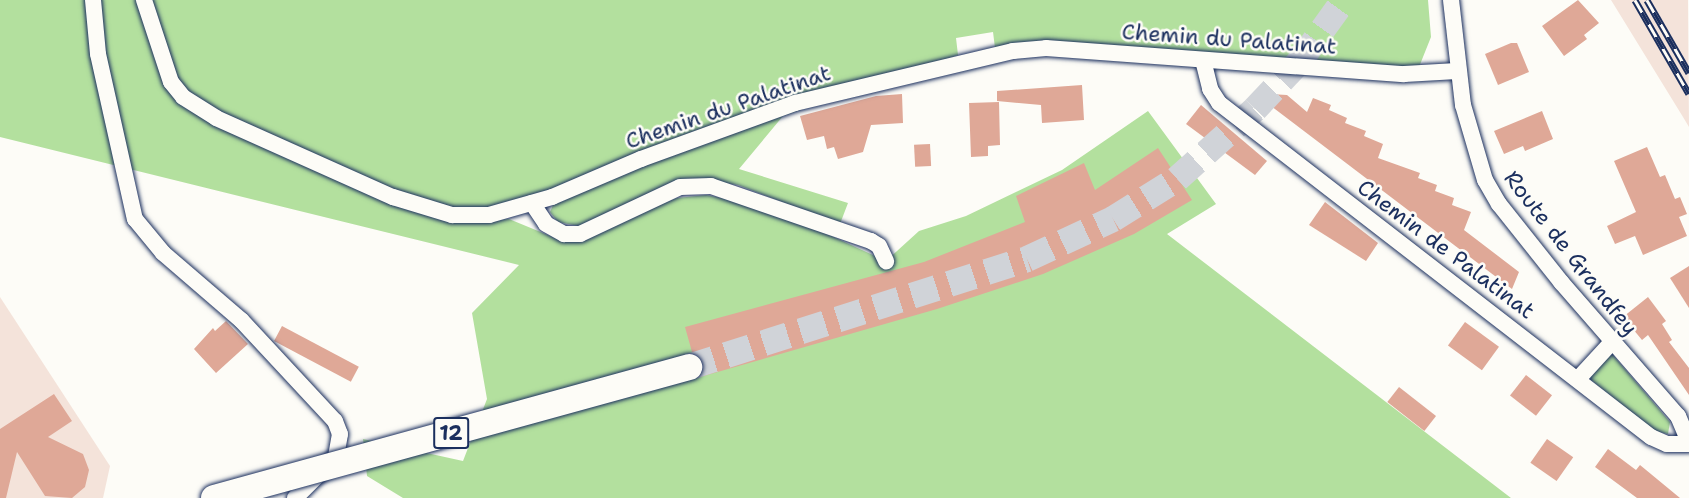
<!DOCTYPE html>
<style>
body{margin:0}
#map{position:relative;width:1689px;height:498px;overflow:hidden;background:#fdfcf7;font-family:"Shantell Sans",sans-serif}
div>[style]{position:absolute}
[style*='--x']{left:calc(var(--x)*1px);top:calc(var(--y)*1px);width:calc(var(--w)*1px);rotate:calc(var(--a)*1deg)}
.built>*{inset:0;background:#f4e3da}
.green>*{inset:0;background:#b3e09e}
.building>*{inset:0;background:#dfa897;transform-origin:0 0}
.primary-tunnel>*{height:26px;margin-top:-13px;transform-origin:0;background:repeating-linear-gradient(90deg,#d0d3d8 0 26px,transparent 0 39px)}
.roads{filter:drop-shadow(0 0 2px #1b2f5e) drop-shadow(0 0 2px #1b2f5e)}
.street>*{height:16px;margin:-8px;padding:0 8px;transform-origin:8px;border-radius:8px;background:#fdfcf7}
.rail>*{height:7px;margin-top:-3.5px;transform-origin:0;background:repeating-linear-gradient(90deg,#fdfcf7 0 14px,#1b2f5e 0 28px);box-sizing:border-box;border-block:2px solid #1b2f5e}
.bridges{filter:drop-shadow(0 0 2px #1b2f5e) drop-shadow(0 0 2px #1b2f5e)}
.primary-bridge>*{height:26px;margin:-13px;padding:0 13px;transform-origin:13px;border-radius:13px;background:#fdfcf7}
span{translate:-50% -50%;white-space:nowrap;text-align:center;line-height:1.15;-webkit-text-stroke:5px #fdfcf7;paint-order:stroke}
.shield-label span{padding:2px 4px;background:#fdfcf7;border:2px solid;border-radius:4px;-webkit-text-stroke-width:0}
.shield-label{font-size:21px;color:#1b2f5e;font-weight:700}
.street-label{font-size:22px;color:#1b2f5e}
</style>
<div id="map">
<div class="built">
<div style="clip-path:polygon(1611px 0,1688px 0,1689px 127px,1683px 117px)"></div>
<div style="clip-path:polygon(0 297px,110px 466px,103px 498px,0 498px)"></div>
</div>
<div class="green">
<div style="clip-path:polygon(0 0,1428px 0,1431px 37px,1419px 67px,995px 48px,993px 32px,956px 38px,958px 55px,483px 221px,509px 219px,560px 240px,677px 198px,706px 195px,733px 200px,814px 228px,886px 261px,919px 231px,966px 216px,1062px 170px,1148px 111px,1216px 204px,1167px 234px,1511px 498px,403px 498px,367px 476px,363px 439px,463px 461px,487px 399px,472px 313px,519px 265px,0 137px)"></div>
<div style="clip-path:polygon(783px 116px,739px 169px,848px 203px,840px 224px,738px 185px,711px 181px,579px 226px,558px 222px,550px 212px,554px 203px,650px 162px)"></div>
<div style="clip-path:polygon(1612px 354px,1670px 422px,1668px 434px,1655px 431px,1591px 380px,1591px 372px)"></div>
</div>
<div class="building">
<div style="clip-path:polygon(1578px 0,1599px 23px,1584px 35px,1587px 39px,1564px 56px,1542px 26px)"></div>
<div style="clip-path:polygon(1511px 43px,1517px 43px,1529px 72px,1498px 85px,1485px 54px)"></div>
<div style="clip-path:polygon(1082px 85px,1084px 120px,1042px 123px,1041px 105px,997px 101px,997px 91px)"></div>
<div style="clip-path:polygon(1254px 93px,1287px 95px,1307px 112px,1313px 98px,1331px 105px,1329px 110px,1347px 118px,1345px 123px,1366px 131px,1364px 136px,1383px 144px,1378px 158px,1420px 173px,1418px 178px,1437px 185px,1435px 191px,1454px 198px,1452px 205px,1471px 212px,1464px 230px,1519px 272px,1512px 289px)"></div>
<div style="clip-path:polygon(902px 94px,903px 123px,871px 125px,863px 152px,838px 159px,834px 147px,827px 149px,824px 136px,807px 140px,800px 116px,876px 96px)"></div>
<div style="clip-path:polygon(999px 102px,1000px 145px,988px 146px,988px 156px,971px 157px,969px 103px)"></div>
<div style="clip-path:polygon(1201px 105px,1267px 161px,1255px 175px,1186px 124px)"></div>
<div style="clip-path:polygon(1542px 111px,1553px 139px,1525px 151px,1523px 146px,1504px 154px,1494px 131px)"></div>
<div style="left:930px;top:144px;width:22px;height:16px;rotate:87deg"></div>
<div style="clip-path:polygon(1647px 147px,1660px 177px,1665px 175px,1675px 199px,1680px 197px,1687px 214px,1679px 217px,1687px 236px,1643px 255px,1635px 236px,1615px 244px,1607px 226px,1636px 212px,1614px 161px)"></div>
<div style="clip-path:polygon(1158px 148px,1192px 200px,1134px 234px,1043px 274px,937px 309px,700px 377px,703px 362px,692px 352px,685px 327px,924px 262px,1025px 222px,1016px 196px,1084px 163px,1095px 190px)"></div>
<div style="clip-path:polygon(1325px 202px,1378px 243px,1366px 261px,1309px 225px)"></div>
<div style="clip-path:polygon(1689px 266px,1689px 308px,1670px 278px)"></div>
<div style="clip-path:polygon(1648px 297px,1666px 321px,1662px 324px,1672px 340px,1669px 342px,1689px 368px,1689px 395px,1648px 335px,1642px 340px,1623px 317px)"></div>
<div style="clip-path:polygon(226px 321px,248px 344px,216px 373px,194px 349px,213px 328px,215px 331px)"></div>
<div style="left:1465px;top:322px;width:42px;height:29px;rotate:36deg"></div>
<div style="left:282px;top:326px;width:87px;height:17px;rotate:28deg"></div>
<div style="left:1526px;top:375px;width:33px;height:26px;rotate:38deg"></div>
<div style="left:1399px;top:387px;width:47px;height:19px;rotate:38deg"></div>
<div style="clip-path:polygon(54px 394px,72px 421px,48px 437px,83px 454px,89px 470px,85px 487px,72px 498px,45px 496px,17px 452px,6px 498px,0 498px,0 429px)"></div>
<div style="left:1547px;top:439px;width:32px;height:29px;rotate:35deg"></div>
<div style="clip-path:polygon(1608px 449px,1636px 470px,1640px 465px,1680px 498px,1637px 498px,1595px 467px)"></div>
</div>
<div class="primary-tunnel">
<div style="--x:689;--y:367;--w:355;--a:-17.7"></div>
<div style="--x:1027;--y:259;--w:95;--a:-24.9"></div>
<div style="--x:1113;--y:219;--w:75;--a:-32"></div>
<div style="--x:1177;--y:179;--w:105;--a:-41.9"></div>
<div style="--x:1255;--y:109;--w:66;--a:-46.8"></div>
<div style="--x:1300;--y:61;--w:75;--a:-54.2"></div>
</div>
<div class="roads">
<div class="street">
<div style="--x:93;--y:0;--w:54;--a:84.7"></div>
<div style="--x:98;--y:54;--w:169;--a:77.4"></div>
<div style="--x:135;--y:219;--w:44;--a:50.5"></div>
<div style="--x:163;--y:253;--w:103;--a:40.7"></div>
<div style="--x:241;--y:320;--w:138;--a:47.1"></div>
<div style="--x:335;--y:421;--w:14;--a:69"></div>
<div style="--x:340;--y:434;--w:23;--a:100"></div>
<div style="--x:336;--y:457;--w:58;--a:135"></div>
<div style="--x:144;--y:0;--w:86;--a:71.8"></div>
<div style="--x:171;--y:82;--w:19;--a:51"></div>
<div style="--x:183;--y:97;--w:39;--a:32"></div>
<div style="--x:216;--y:118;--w:194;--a:24.1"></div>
<div style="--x:393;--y:197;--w:62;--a:17"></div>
<div style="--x:452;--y:215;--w:37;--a:0"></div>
<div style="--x:489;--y:215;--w:66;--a:-15.9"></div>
<div style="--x:552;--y:197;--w:97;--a:-23.1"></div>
<div style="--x:641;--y:159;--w:164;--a:-20"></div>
<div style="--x:795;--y:103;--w:224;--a:-13.4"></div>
<div style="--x:1013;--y:51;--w:33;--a:-5"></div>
<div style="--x:1046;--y:48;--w:359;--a:4.2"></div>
<div style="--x:1404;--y:74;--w:53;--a:-3.2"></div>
<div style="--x:1451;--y:0;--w:106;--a:83.5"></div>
<div style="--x:1463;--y:105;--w:78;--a:73.7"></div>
<div style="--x:1485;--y:180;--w:28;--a:60"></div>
<div style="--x:1499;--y:204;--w:100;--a:51.5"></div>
<div style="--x:1561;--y:282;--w:178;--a:48.9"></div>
<div style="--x:1678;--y:416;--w:28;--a:67"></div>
<div style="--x:1203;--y:60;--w:30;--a:76"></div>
<div style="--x:1210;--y:89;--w:17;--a:57"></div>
<div style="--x:1219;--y:103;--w:546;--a:37.71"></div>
<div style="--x:1651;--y:437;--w:17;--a:24"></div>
<div style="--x:1667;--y:444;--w:22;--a:0"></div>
<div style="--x:532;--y:203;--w:25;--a:56"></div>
<div style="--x:546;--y:224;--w:21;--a:29"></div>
<div style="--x:564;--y:234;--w:16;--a:0"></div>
<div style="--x:580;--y:234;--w:110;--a:-25.2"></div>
<div style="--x:680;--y:187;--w:31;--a:-2"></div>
<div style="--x:711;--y:186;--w:169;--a:19"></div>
<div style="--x:871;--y:241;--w:9;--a:32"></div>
<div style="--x:879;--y:246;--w:17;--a:65"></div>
<div style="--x:1578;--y:379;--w:49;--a:-47.5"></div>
</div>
</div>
<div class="rail">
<div style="--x:1635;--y:0;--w:108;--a:60.1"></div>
<div style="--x:1647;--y:0;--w:84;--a:60.1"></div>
</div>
<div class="bridges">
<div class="primary-bridge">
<div style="--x:214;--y:498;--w:493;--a:-15.4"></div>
</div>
</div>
<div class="shield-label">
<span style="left:451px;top:433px">12</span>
</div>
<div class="street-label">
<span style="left:1229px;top:39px;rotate:4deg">Chemin du Palatinat</span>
<span style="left:728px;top:107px;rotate:-19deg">Chemin du Palatinat</span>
<span style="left:1446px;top:249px;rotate:37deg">Chemin de Palatinat</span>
<span style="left:1571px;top:253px;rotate:52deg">Route de Grandfey</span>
</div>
</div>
